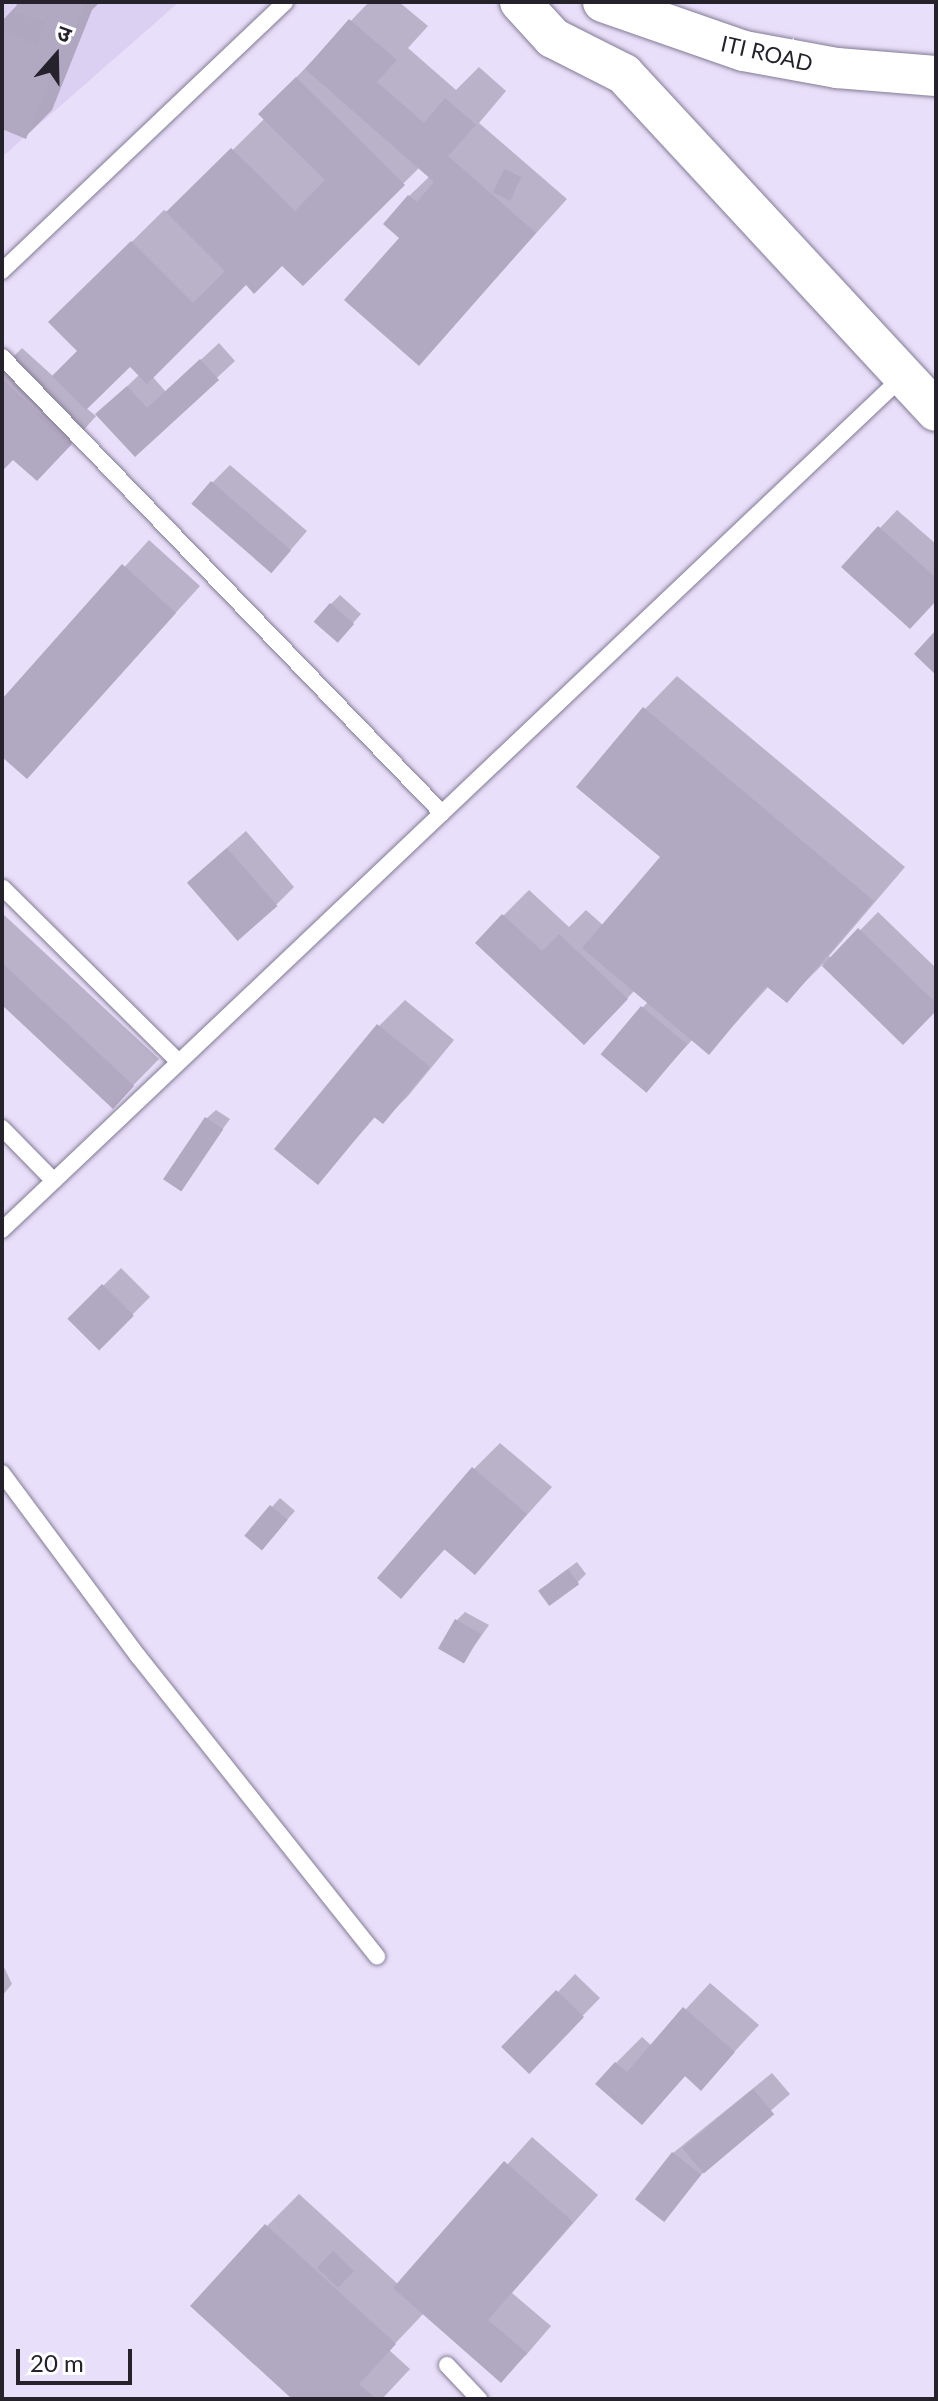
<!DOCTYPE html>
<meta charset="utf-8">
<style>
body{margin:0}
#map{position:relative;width:938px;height:2401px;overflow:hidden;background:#e8dffa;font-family:Lato,"Noto Sans Devanagari",sans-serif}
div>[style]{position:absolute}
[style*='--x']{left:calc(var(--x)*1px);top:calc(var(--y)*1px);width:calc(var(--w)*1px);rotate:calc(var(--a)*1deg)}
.built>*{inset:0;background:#dbd0f1}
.shadow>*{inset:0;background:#0003;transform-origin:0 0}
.building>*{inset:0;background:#b1a8c2;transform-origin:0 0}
.roads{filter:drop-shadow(0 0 2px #837b93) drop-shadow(0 0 2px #837b93)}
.service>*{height:16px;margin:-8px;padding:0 8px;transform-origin:8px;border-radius:8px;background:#fff}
.tertiary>*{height:40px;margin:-20px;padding:0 20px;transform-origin:20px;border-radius:20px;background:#fff}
span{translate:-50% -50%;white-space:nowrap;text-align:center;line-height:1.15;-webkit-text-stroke:8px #fff;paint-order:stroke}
.street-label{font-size:22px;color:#25222c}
.frame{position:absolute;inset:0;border:4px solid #25222c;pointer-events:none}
.north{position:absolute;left:16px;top:16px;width:80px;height:80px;-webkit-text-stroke:6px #fff;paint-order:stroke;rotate:20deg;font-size:22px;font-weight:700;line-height:32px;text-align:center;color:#25222c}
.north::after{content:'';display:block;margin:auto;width:28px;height:36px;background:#25222c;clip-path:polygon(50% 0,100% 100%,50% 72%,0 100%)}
.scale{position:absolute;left:16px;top:2349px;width:116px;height:36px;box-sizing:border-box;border:4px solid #25222c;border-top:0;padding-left:10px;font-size:24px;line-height:28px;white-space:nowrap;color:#25222c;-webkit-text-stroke:6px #fff;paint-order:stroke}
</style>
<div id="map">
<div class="built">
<div style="clip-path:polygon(2px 2px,179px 2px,2px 157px)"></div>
</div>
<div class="shadow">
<div style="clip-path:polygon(20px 2px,100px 2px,92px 10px,52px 110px,26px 136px,2px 127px,2px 21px)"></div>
<div style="clip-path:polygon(evenodd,369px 2px,399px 2px,428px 26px,408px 48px,456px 90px,479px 67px,506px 91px,479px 123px,567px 199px,419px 363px,402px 238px,409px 196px,430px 176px,420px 167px,303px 283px,282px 263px,246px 282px,152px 376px,166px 392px,219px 343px,235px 361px,135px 454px,98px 414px,63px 453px,14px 458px,2px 470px,2px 368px,22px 348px,54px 377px,80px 351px,51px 322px,164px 210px,169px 213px,265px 118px,261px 114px,369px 2px,130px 364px,140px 374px,96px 416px,86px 408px,130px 364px)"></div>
<div style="clip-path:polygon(230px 465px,307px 531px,288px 553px,212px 483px)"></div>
<div style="clip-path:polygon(897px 510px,936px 544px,936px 600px,880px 528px)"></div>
<div style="clip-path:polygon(149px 540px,200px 586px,27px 777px,2px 755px,2px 702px)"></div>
<div style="clip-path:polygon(340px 595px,361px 614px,346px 631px,331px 604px)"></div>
<div style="clip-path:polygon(677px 676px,905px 867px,829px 956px,832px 959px,878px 912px,936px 968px,936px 1009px,903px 1042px,823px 964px,787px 1000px,769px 986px,709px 1052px,693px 1039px,646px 1090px,642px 1008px,649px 1001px,635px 990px,610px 1017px,503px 916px,529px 890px,569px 927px,586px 910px,604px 926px,663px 856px,645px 709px)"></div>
<div style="clip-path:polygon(246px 831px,294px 887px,276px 905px,188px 882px)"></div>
<div style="clip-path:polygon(2px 913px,159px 1059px,113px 1106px,2px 1002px)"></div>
<div style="clip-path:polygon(405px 1000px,454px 1040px,408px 1096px,383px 1121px,376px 1116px,318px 1182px,379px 1026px)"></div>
<div style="clip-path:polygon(216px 1110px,230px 1119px,179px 1188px,207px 1118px)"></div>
<div style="left:121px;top:1268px;width:41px;height:71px;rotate:45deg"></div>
<div style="clip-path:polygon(500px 1443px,552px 1487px,475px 1573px,446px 1548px,401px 1597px,474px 1469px)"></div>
<div style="clip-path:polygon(280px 1498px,295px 1511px,270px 1539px,247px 1535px)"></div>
<div style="clip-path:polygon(577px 1562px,586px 1574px,577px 1583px,550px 1582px)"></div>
<div style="clip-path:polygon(465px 1612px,489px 1625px,463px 1662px,457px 1620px)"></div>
<div style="clip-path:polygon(2px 1963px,12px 1984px,2px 1996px)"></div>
<div style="clip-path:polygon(575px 1974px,600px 1998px,529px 2071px,558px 1992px)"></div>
<div style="clip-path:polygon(710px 1983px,759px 2025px,701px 2088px,686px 2075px,642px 2123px,616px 2063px,642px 2037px,652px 2046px)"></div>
<div style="clip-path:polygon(772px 2073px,790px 2094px,714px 2160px,663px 2219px,673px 2153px)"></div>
<div style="clip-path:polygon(532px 2137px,598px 2195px,512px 2293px,551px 2326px,527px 2354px,501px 2380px,424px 2313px,389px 2350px,410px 2369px,382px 2399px,295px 2399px,267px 2226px,299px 2194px,399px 2285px)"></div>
</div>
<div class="building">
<div style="clip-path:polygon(18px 2px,86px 2px,74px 30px,70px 29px,26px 139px,2px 129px,2px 31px,37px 44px,45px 23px,14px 12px)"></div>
<div style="clip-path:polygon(349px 19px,397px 60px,377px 82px,424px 123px,445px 98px,476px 125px,448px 156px,536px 233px,419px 366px,344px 300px,399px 238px,383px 224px,408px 195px,417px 202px,434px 182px,305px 69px)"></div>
<div style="clip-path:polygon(296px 77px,405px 185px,303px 286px,282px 266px,254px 294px,246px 285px,147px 384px,130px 367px,86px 410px,52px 376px,77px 351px,48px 322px,131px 241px,193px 303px,225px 271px,166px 212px,231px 148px,295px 211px,325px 180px,258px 114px)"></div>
<div style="left:504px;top:169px;width:19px;height:26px;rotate:25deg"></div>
<div style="clip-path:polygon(200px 359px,219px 380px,135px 457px,95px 414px,127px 386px,147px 408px)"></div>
<div style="clip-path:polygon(2px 379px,72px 444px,37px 481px,13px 460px,2px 471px)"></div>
<div style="left:211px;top:481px;width:106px;height:30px;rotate:41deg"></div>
<div style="clip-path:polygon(878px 526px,936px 578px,936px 601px,910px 629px,841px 567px)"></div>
<div style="clip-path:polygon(122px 564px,176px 613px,27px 779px,2px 757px,2px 699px)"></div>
<div style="left:330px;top:603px;width:32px;height:25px;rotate:41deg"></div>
<div style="clip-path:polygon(936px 630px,936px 675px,914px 654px)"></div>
<div style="clip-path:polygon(643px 707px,874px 901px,787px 1003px,766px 986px,709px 1055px,582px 948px,660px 857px,576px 787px)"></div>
<div style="left:227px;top:848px;width:77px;height:53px;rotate:49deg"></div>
<div style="clip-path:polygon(502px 914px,542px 951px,559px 934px,628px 999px,584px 1045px,475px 943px)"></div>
<div style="clip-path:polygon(858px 928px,936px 1003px,936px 1011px,903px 1045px,822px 966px)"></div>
<div style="clip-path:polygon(2px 963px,134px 1086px,113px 1109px,2px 1005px)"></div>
<div style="left:641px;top:1006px;width:60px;height:63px;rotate:40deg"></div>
<div style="clip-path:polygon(377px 1024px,430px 1067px,383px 1124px,374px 1117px,318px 1185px,274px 1149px)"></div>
<div style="left:205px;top:1117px;width:22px;height:75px;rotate:34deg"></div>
<div style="left:102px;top:1284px;width:45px;height:49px;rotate:45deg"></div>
<div style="clip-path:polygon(472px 1467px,527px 1514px,475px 1575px,444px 1549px,401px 1599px,377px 1578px)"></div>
<div style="left:270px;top:1505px;width:23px;height:40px;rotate:40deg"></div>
<div style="left:568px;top:1569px;width:19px;height:37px;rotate:54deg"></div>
<div style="left:455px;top:1619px;width:30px;height:34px;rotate:30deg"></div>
<div style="left:556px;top:1990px;width:39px;height:79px;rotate:44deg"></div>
<div style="clip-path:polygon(683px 2007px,735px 2052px,701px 2091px,685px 2076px,642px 2125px,595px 2084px,615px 2062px,627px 2072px)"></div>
<div style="left:753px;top:2089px;width:33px;height:92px;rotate:50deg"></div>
<div style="left:672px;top:2152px;width:37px;height:60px;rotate:38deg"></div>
<div style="clip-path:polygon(504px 2161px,573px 2222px,488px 2320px,527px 2353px,501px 2383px,393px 2288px)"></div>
<div style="clip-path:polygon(265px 2224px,396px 2344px,359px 2384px,376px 2399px,292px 2399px,190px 2306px)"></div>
<div style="left:333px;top:2251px;width:29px;height:23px;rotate:44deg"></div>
</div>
<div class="roads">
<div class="service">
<div style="--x:2;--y:271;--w:390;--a:-43.5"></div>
<div style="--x:2;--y:357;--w:634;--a:46.02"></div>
<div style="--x:3;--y:888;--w:247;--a:44.7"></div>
<div style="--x:2;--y:1128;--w:74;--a:45.5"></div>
<div style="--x:2;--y:1230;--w:1240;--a:-43.46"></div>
<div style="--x:2;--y:1473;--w:228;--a:53.4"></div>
<div style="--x:138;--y:1656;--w:384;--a:51.5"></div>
<div style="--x:447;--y:2365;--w:47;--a:46.7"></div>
</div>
<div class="tertiary">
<div style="--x:520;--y:2;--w:49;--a:47.5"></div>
<div style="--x:553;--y:38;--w:80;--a:26.9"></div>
<div style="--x:624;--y:74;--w:459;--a:47.2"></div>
<div style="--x:603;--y:2;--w:149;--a:19.2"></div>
<div style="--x:744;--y:51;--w:95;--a:10.4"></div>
<div style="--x:837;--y:68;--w:99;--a:4.6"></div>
</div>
</div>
<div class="street-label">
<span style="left:767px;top:53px;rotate:13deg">ITI ROAD</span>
</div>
<div class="frame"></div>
<div class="north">उ</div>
<div class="scale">20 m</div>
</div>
